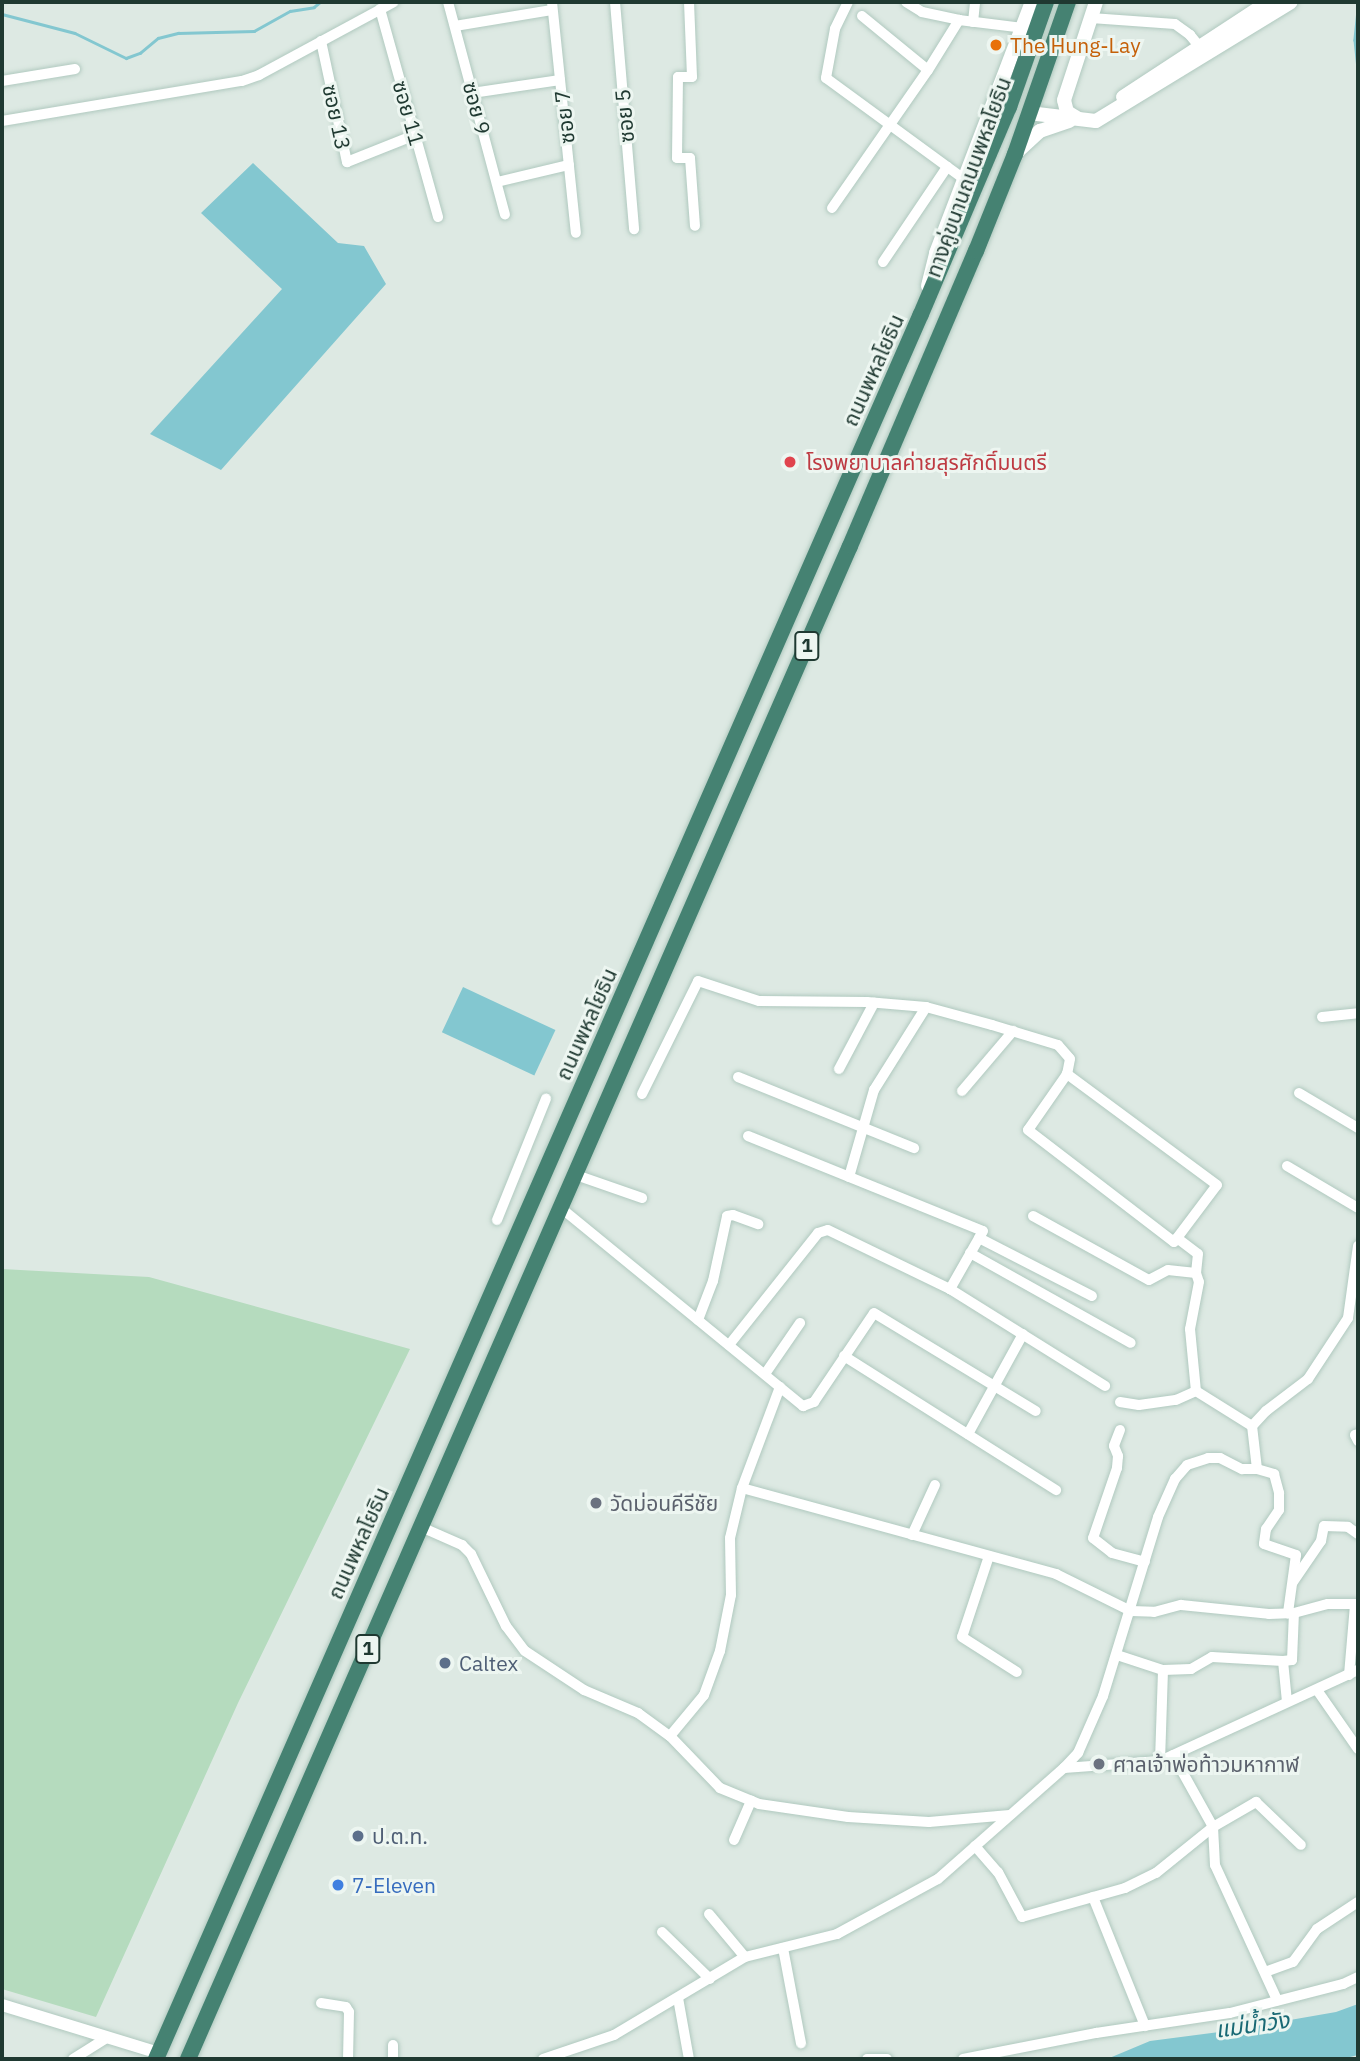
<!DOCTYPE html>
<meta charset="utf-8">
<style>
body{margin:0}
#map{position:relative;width:1360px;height:2061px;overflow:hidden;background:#dde9e3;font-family:"IBM Plex Sans","Noto Sans Thai",sans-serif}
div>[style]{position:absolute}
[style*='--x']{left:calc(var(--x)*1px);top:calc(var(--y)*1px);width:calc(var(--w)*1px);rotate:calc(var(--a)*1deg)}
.green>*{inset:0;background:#b5dbbe}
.water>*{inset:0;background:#83c7d0;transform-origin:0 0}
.stream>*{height:2.5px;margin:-1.25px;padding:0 1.25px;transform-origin:1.25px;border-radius:1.25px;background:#83c7d0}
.roads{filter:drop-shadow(0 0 2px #b0c9bf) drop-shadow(0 0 2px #b0c9bf)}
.minor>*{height:10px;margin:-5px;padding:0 5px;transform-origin:5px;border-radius:5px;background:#fff}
.tertiary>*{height:12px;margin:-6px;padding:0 6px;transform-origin:6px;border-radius:6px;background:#fff}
.secondary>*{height:14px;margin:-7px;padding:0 7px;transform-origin:7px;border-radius:7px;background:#fff}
.trunk>*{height:16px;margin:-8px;padding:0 8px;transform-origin:8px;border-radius:8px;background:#458272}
.dots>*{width:19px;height:19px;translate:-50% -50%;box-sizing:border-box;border:4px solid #edf6f1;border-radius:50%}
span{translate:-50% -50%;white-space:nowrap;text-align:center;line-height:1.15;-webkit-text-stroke:6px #edf6f1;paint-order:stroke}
.shield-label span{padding:2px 5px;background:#edf6f1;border:2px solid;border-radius:5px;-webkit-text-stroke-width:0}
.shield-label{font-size:19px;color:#1f3931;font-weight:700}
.food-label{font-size:21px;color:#c56008}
.left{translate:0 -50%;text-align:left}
.street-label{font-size:21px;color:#1f3931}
.health-label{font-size:21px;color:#be3a42}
.worship-label{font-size:21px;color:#5b616d}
.service-label{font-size:21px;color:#4e5e75}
.shop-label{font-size:21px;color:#366cbe}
.water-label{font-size:23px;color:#196974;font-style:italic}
.frame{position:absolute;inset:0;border:4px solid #1f3931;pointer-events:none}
</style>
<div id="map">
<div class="green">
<div style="clip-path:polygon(2px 1269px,149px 1277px,410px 1349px,238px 1703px,96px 2017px,2px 1989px)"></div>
</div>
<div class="water">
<div style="clip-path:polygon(253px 163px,338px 243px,364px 246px,386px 284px,221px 470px,150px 434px,282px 289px,201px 213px)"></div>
<div style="left:463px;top:987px;width:102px;height:50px;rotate:25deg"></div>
<div style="clip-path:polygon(1358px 2004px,1358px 2055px,1342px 2059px,1107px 2059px,1150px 2041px,1227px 2031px,1336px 2012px)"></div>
</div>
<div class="stream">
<div style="--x:1358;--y:10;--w:30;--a:96"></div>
<div style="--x:1355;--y:40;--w:29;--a:84"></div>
<div style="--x:2;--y:14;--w:75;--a:14.6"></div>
<div style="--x:75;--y:33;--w:57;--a:26.1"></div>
<div style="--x:126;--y:58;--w:15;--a:-20"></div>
<div style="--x:140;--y:53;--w:23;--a:-40"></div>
<div style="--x:158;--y:38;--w:21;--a:-14"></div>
<div style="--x:178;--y:33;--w:76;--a:-1.5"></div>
<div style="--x:254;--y:31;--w:41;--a:-29.1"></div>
<div style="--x:290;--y:11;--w:24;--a:-9"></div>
<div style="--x:314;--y:7;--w:8;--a:-40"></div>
</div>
<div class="roads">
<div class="minor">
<div style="--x:448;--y:2;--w:220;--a:75"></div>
<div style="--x:552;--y:2;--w:232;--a:84.1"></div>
<div style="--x:615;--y:2;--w:228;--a:85.2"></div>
<div style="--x:689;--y:2;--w:75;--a:87.7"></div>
<div style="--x:692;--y:77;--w:14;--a:180"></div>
<div style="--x:678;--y:77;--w:81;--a:90.7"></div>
<div style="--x:677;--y:158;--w:13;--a:0"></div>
<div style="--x:690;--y:158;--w:68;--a:85.8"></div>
<div style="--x:848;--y:2;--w:30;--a:116"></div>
<div style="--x:835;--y:29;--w:50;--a:100.4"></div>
<div style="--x:826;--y:78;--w:171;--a:36.2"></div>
<div style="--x:906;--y:2;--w:19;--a:32"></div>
<div style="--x:922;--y:12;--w:38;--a:12"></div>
<div style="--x:959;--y:20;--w:64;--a:7.1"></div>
<div style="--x:380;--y:9;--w:216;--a:74.4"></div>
<div style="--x:862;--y:16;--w:85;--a:39.3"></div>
<div style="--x:1091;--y:18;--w:84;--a:4.1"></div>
<div style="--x:1175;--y:24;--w:19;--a:36"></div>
<div style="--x:1190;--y:35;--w:14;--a:51"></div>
<div style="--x:973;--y:22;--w:20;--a:-84"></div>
<div style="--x:455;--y:26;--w:98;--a:-9.4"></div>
<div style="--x:321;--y:41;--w:124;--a:77.9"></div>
<div style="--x:347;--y:162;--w:73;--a:-21.7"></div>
<div style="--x:2;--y:81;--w:74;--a:-9.3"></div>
<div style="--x:472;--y:93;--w:89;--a:-8.4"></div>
<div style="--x:2;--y:121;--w:243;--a:-9.5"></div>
<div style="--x:242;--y:81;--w:18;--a:-19"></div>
<div style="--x:259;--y:75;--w:153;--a:-28.4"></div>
<div style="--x:497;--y:182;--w:74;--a:-13.3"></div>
<div style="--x:832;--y:208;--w:168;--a:-55.2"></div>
<div style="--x:928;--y:70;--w:59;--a:-58.2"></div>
<div style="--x:883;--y:262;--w:115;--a:-56"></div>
<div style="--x:1322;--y:1017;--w:36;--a:-6"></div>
<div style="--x:839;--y:1069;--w:75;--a:-62.1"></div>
<div style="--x:738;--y:1077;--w:190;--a:22"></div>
<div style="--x:962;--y:1091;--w:79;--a:-49.6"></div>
<div style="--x:1299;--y:1093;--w:69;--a:30.7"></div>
<div style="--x:642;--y:1094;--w:126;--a:-63.6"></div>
<div style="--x:698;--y:981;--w:64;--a:18.2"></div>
<div style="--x:759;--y:1001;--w:108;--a:0.5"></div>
<div style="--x:867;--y:1002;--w:59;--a:4.8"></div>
<div style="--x:926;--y:1007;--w:68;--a:15.3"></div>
<div style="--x:992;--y:1025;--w:69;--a:16.9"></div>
<div style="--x:1058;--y:1045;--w:18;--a:49"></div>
<div style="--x:1070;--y:1059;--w:15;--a:101"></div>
<div style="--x:1067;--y:1074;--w:68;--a:124.9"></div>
<div style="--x:1028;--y:1130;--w:184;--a:37.5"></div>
<div style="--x:1174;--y:1242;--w:71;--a:-53"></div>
<div style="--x:1217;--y:1185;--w:187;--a:-143.5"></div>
<div style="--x:748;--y:1136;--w:253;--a:22"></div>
<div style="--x:983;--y:1231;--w:67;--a:119.6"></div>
<div style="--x:1287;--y:1166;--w:82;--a:30.6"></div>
<div style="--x:576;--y:1175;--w:70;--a:19.2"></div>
<div style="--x:849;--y:1177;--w:91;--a:-74"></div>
<div style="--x:874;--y:1090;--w:98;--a:-57.9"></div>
<div style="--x:561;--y:1208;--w:313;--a:39.3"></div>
<div style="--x:803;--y:1406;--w:12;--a:-20"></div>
<div style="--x:814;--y:1402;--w:107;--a:-56"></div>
<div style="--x:874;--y:1313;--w:189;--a:31.2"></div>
<div style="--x:1033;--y:1216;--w:132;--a:28.9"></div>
<div style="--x:1149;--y:1280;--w:21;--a:-28"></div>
<div style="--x:1168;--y:1270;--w:28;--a:6"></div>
<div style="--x:497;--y:1220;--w:131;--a:-68"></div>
<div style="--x:979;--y:1238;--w:127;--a:27.2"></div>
<div style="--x:1177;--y:1238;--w:26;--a:37"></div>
<div style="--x:1198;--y:1254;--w:19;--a:96"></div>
<div style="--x:1196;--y:1273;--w:9;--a:72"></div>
<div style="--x:1199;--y:1282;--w:48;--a:100.8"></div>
<div style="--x:1190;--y:1329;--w:62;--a:84.5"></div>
<div style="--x:1196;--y:1391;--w:66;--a:32"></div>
<div style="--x:970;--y:1253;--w:184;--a:29.2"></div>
<div style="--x:698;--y:1320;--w:42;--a:-69"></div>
<div style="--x:713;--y:1281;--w:66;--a:-77.8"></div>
<div style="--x:727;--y:1216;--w:6;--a:-9"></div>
<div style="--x:733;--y:1215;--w:27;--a:20"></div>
<div style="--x:729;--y:1345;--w:143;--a:-51.5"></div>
<div style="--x:818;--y:1233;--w:10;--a:-17"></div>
<div style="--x:828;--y:1230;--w:136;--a:25.8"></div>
<div style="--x:950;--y:1289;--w:183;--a:32"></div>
<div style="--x:844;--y:1356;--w:251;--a:32.3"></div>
<div style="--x:765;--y:1374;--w:62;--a:-55.5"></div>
<div style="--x:1120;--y:1402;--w:19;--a:9"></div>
<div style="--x:1139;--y:1405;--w:37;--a:-8"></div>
<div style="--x:1176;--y:1400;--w:22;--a:-24"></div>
<div style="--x:1120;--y:1430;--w:17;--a:111"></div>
<div style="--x:1114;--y:1446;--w:11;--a:68"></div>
<div style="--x:1118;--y:1456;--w:12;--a:95"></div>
<div style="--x:1117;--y:1468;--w:74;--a:108.9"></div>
<div style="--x:1093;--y:1538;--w:24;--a:38"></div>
<div style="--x:1112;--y:1553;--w:34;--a:15"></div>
<div style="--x:968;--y:1434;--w:114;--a:-61.2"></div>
<div style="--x:1358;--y:1434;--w:3;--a:162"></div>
<div style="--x:1355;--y:1435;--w:7;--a:63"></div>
<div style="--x:1257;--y:1469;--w:18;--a:16"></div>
<div style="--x:1274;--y:1474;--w:20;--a:75"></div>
<div style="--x:1279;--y:1493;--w:17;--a:90"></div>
<div style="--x:1279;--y:1510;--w:23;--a:124"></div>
<div style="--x:1266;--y:1529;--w:15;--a:98"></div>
<div style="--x:1264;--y:1544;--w:34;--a:19"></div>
<div style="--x:1296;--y:1555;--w:59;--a:97.9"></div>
<div style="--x:742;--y:1488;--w:326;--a:15.3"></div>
<div style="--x:1056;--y:1574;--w:84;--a:26.3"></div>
<div style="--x:1131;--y:1611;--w:23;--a:2"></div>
<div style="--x:1154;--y:1612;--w:28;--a:-15"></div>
<div style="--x:1181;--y:1605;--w:88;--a:5.8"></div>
<div style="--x:1269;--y:1614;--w:25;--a:-2"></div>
<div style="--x:1294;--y:1613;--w:35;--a:-15"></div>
<div style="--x:1328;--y:1604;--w:30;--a:0"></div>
<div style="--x:421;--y:1527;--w:45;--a:23.7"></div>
<div style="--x:462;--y:1545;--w:13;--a:45"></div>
<div style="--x:471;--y:1554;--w:80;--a:64.1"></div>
<div style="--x:506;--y:1626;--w:31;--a:53"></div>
<div style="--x:525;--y:1651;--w:71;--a:33.5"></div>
<div style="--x:584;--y:1690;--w:59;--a:23.1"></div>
<div style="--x:638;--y:1713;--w:39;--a:36"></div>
<div style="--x:670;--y:1736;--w:72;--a:46.1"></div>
<div style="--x:720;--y:1788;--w:42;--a:22.3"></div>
<div style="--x:759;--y:1804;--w:90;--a:8.3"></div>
<div style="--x:848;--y:1817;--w:81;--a:3.5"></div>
<div style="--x:929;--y:1822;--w:81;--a:-4.9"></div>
<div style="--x:912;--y:1535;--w:55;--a:-65.3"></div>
<div style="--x:989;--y:1556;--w:85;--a:108.4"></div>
<div style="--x:962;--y:1637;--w:65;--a:32.5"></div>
<div style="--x:1293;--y:1582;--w:50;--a:-55.7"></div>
<div style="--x:1321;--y:1541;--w:15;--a:-79"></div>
<div style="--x:1324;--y:1526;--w:24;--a:2"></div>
<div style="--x:1348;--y:1527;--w:12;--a:35"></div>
<div style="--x:1117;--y:1655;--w:48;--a:18.1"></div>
<div style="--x:1283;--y:1661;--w:9;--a:-6"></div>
<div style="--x:1292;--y:1660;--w:47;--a:-87.6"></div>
<div style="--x:1349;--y:1675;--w:70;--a:-85.1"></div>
<div style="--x:1317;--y:1690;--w:72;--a:55.2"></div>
<div style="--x:670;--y:1736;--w:53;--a:-50.3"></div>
<div style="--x:704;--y:1695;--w:47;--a:-70"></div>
<div style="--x:720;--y:1651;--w:57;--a:-78.9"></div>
<div style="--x:731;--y:1595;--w:57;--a:-91"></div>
<div style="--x:730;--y:1538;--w:51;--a:-76.5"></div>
<div style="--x:742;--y:1488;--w:108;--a:-69.4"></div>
<div style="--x:1173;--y:1755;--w:82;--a:60.9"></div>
<div style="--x:1213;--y:1827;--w:38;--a:87"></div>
<div style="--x:1215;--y:1865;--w:149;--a:65.3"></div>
<div style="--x:1160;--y:1761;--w:91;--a:-88.1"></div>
<div style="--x:1163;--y:1670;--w:28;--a:-2"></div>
<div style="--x:1191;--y:1669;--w:24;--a:-30"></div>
<div style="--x:1212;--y:1657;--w:71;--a:3.2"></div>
<div style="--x:1283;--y:1661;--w:41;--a:84.4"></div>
<div style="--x:1064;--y:1768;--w:21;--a:-47"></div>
<div style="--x:1078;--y:1753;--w:62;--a:-66.3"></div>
<div style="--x:1103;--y:1696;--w:187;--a:-72.9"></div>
<div style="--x:1158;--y:1517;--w:42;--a:-65.9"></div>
<div style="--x:1175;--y:1479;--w:18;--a:-49"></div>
<div style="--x:1187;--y:1465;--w:22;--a:-18"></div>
<div style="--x:1208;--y:1458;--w:12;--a:0"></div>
<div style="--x:1220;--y:1458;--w:25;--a:27"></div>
<div style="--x:1242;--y:1469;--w:15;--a:0"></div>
<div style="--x:1257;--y:1469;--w:43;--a:-96.6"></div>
<div style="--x:1252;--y:1426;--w:21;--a:-47"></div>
<div style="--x:1266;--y:1411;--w:53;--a:-37.3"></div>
<div style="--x:1308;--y:1379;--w:73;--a:-56.7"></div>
<div style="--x:1348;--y:1318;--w:73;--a:-82.1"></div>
<div style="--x:734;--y:1840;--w:43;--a:-66.4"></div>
<div style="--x:975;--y:1846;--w:35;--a:49"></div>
<div style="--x:998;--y:1872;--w:51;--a:61.9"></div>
<div style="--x:1022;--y:1917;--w:107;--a:-15.7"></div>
<div style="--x:1125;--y:1888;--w:34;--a:-26"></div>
<div style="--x:1156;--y:1873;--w:73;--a:-38.9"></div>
<div style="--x:1213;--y:1827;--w:50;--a:-30.2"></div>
<div style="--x:1256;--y:1802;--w:62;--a:43.7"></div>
<div style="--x:1093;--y:1897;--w:139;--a:68"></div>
<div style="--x:709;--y:1914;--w:56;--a:50.1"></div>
<div style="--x:662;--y:1932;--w:67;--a:44.4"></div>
<div style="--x:783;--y:1948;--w:97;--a:79.3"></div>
<div style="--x:1265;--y:1972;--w:30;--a:-20"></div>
<div style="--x:1293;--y:1962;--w:41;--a:-54"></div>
<div style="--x:1317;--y:1929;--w:49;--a:-33.4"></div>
<div style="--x:678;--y:1998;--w:62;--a:79.8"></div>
<div style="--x:321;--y:2003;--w:25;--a:9"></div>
<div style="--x:346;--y:2007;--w:6;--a:59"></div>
<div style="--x:349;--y:2012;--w:47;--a:91.2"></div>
<div style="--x:393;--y:2045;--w:14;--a:90"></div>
<div style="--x:73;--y:2059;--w:41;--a:-32.2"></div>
<div style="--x:543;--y:2059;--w:75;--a:-18.7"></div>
<div style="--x:614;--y:2035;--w:152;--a:-30.8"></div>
<div style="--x:745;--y:1957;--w:95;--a:-14"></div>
<div style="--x:837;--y:1934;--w:115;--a:-28.6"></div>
<div style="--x:938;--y:1879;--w:168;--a:-41.4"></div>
<div style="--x:1064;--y:1768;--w:96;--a:-4.2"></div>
<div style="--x:1160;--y:1761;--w:218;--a:-24.7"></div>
<div style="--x:867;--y:2059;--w:20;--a:0"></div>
<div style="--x:963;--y:2059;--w:136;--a:-11.1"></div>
<div style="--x:1096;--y:2033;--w:135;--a:-8.5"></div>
<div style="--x:1230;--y:2013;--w:117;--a:-14.4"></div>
<div style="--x:1343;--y:1984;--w:17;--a:-25"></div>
</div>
<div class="tertiary">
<div style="--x:2;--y:2005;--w:164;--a:17"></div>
</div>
<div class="secondary">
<div style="--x:1123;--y:97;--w:173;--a:-33.2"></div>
<div style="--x:1029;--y:113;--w:67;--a:6.8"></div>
<div style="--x:1096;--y:121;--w:228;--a:-31.4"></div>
<div style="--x:1077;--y:118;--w:12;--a:-149"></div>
<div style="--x:1067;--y:112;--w:12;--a:-104"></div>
<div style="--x:1064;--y:100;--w:103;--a:-71.9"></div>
<div style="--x:1015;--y:154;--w:34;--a:-43"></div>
<div style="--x:1040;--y:131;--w:31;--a:-19"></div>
<div style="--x:928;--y:286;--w:34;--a:-76"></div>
<div style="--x:936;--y:253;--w:269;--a:-69.1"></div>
</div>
<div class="trunk">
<div style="--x:156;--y:2059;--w:1905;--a:-66.33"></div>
<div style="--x:921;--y:314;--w:225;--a:-67"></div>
<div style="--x:1009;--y:107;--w:111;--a:-70.6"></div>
<div style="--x:188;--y:2059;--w:1651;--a:-66.37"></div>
<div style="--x:850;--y:546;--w:321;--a:-66.9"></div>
<div style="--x:976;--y:251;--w:105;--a:-68.1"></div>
<div style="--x:1015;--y:154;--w:161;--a:-70.8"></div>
</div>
</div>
<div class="dots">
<div style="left:996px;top:45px;background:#e8710a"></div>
<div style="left:790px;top:462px;background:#e0444e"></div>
<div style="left:596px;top:1503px;background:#6b7280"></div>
<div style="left:445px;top:1663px;background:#5c6f8a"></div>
<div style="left:1099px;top:1764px;background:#6b7280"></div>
<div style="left:358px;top:1836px;background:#5c6f8a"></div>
<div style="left:338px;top:1885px;background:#3f7fe0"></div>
</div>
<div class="shield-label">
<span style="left:807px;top:646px">1</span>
<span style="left:368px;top:1649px">1</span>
</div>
<div class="food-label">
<span class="left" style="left:1010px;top:45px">The Hung-Lay</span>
</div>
<div class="street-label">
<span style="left:477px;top:108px;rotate:75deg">ซอย 9</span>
<span style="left:409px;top:113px;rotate:74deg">ซอย 11</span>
<span style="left:624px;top:116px;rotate:-95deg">ซอย 5</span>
<span style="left:337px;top:117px;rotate:78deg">ซอย 13</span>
<span style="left:564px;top:117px;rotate:-96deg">ซอย 7</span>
<span style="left:968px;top:177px;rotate:-70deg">ทางคู่ขนานถนนพหลโยธิน</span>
<span style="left:873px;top:370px;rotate:-66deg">ถนนพหลโยธิน</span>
<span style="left:586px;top:1024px;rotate:-66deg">ถนนพหลโยธิน</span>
<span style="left:358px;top:1543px;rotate:-66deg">ถนนพหลโยธิน</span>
</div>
<div class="health-label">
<span class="left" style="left:806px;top:462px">โรงพยาบาลค่ายสุรศักดิ์มนตรี</span>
</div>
<div class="worship-label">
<span class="left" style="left:610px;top:1503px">วัดม่อนคีรีชัย</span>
<span class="left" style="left:1113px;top:1764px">ศาลเจ้าพ่อท้าวมหากาฬ</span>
</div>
<div class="service-label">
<span class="left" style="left:459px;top:1663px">Caltex</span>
<span class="left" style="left:372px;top:1836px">ป.ต.ท.</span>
</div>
<div class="shop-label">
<span class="left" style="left:352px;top:1885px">7-Eleven</span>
</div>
<div class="water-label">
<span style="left:1252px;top:2024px;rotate:-8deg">แม่น้ำวัง</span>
</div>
<div class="frame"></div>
</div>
